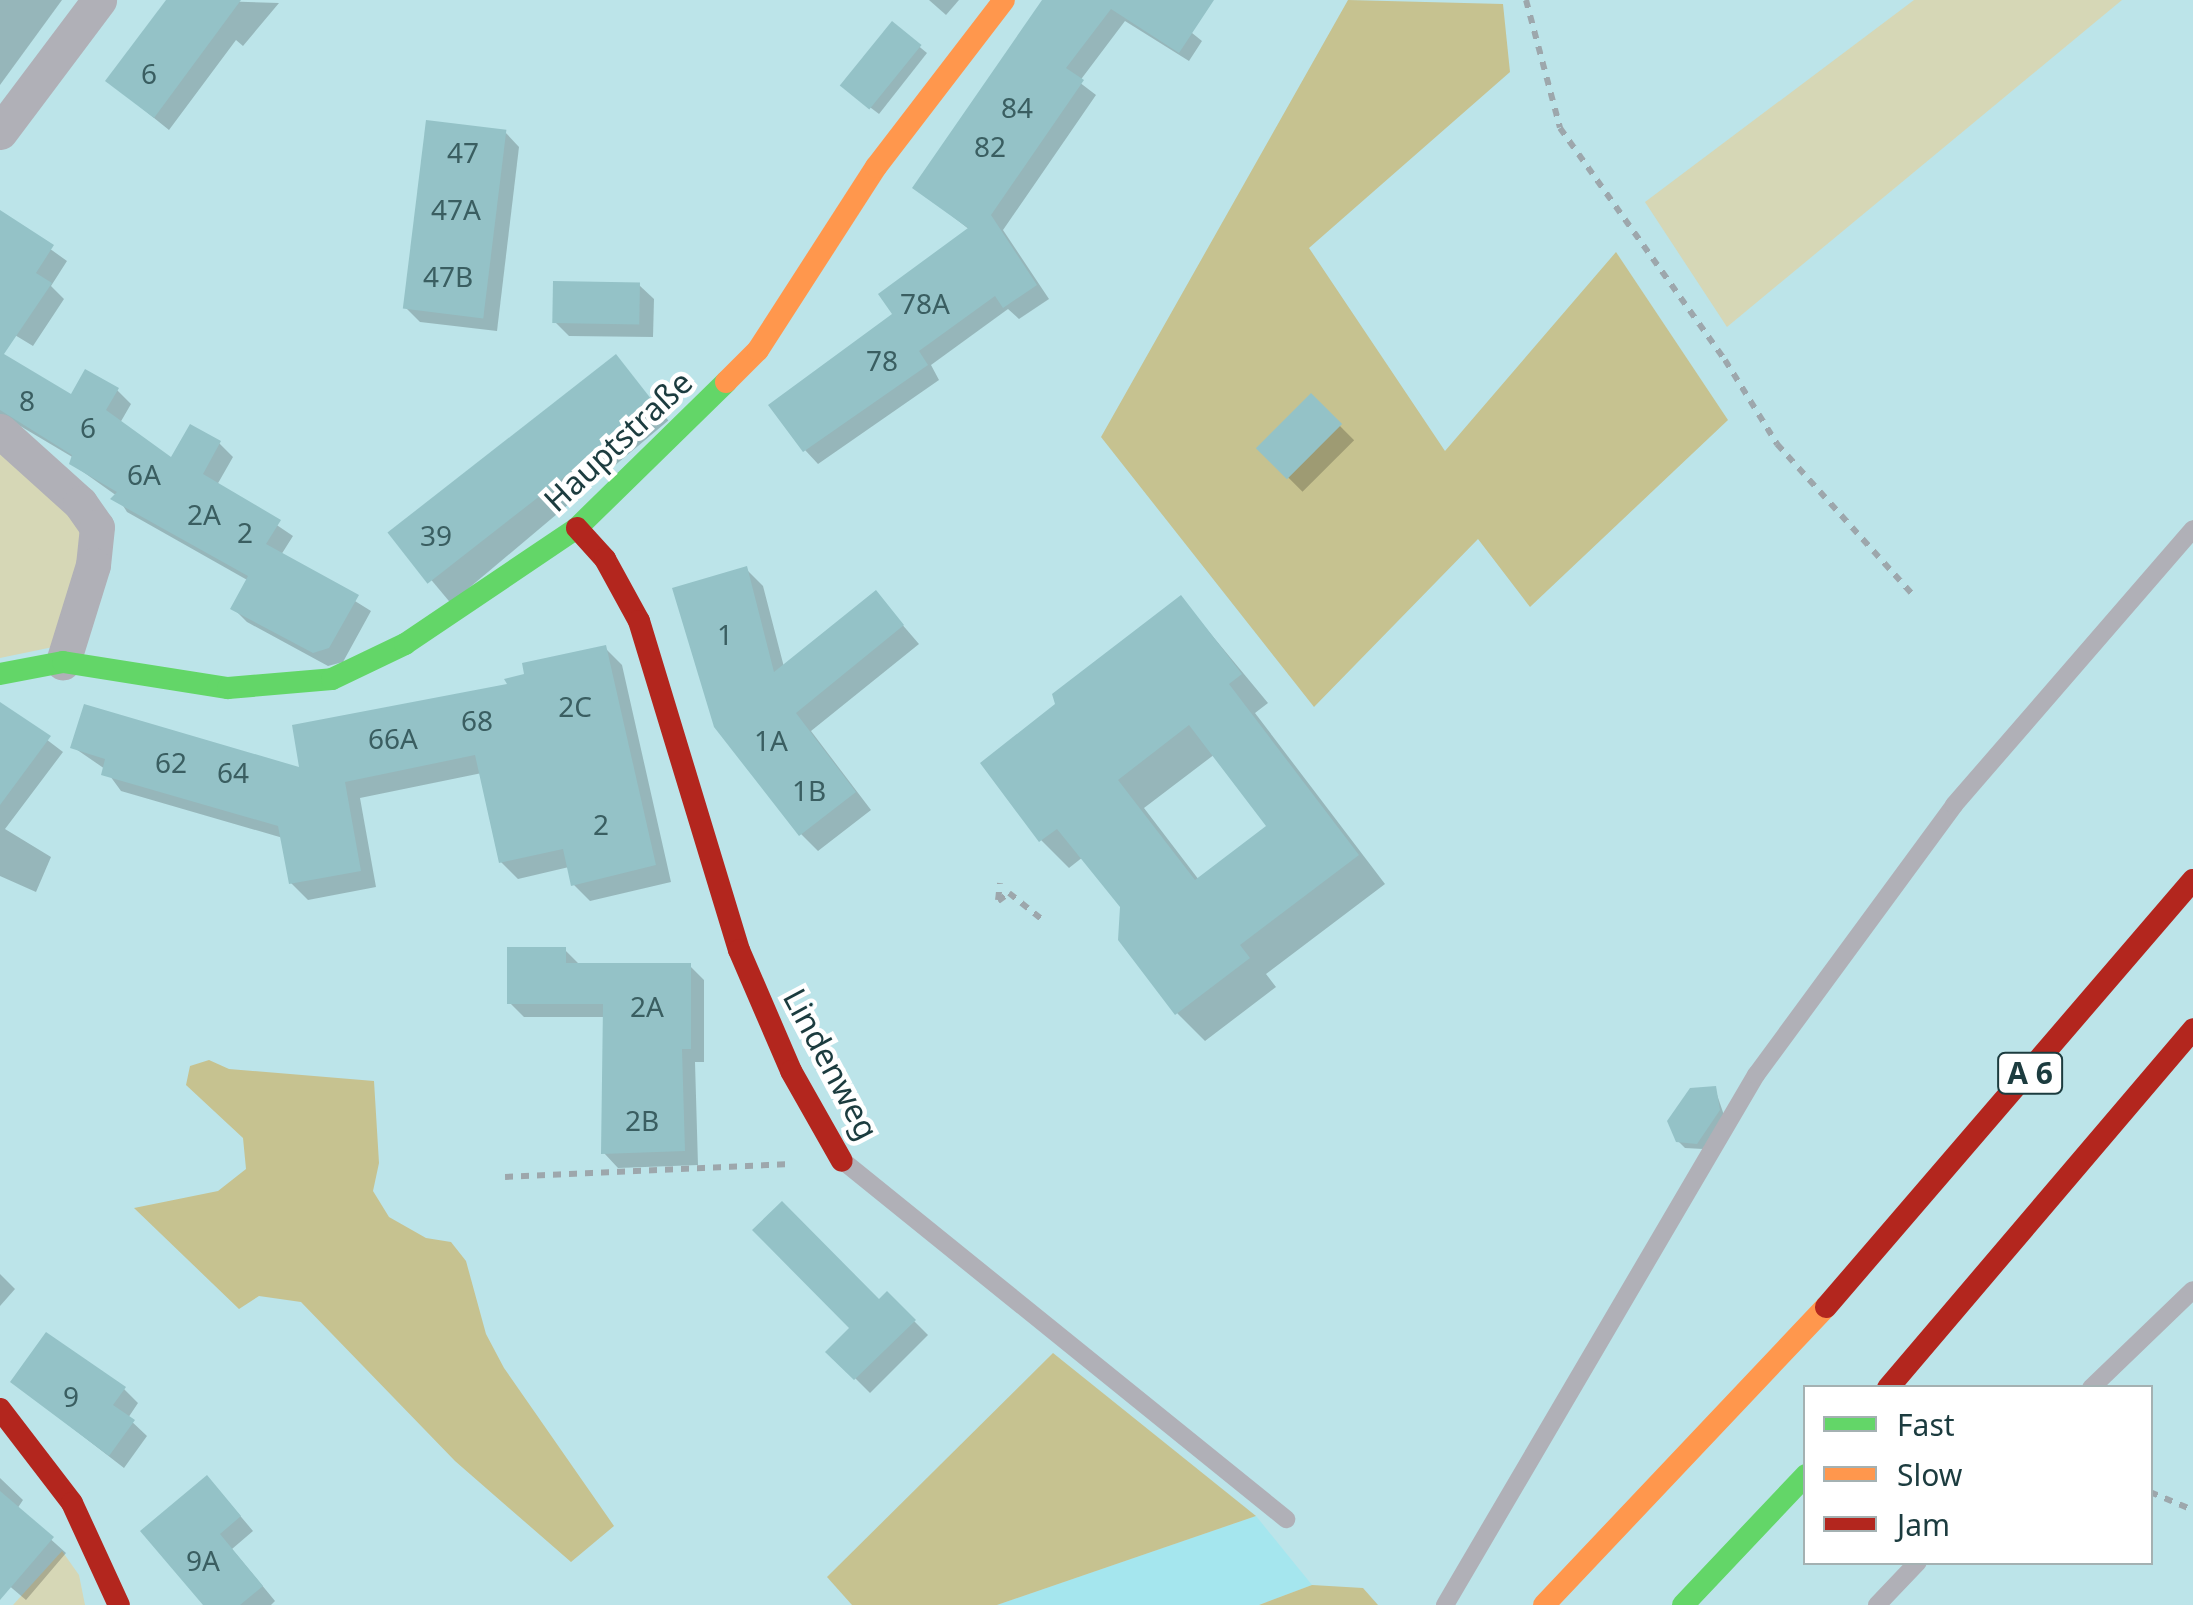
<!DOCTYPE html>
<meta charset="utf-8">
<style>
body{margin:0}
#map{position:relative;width:2193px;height:1605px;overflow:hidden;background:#bce4e9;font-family:"Noto Sans",sans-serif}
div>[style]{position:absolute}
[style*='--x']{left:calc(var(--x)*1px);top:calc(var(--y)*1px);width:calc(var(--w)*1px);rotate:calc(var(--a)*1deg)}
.built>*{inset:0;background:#a5e6ee}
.green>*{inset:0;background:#d6d7b6}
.forest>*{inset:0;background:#c6c290}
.shadow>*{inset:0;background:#0003;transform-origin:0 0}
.building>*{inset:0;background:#94c2c7;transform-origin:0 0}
.path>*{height:6px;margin-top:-3px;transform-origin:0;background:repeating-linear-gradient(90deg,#9da7ac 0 8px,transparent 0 16px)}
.lane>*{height:18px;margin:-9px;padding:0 9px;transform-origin:9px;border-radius:9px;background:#b0b0b7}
.street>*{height:35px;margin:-17.5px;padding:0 17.5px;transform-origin:17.5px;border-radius:17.5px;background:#b0b0b7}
.fast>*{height:22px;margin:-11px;padding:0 11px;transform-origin:11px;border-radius:11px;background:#63d668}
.slow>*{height:22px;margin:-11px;padding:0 11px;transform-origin:11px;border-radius:11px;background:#ff974d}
.jam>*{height:22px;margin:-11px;padding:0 11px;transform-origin:11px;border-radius:11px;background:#b3261e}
span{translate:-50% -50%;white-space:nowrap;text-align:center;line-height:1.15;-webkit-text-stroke:9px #fff;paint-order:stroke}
.number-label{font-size:28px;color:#3a5e61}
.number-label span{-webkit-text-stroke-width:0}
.shield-label span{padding:2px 8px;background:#fff;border:2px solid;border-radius:8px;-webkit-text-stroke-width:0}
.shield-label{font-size:30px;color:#1c3c3f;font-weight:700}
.street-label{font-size:32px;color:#1c3c3f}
.legend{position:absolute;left:1803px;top:1385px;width:350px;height:180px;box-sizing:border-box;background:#fff;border:2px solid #a4b1b2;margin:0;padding:12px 18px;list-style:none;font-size:30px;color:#1c3c3f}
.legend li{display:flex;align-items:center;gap:20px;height:50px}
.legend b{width:50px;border:2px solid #a4b1b2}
</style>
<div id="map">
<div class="built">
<div style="clip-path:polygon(1256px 1516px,1312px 1585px,1259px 1605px,997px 1605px)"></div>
</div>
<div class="green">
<div style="clip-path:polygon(1914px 0,2122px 0,1727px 327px,1645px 202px)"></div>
<div style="clip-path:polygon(0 452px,86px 531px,53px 647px,0 658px)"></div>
<div style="clip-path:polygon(62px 1551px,79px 1575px,85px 1605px,13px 1605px)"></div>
</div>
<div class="forest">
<div style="clip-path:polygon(1348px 0,1503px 4px,1510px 72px,1309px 248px,1445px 451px,1616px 252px,1728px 420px,1530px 607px,1478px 539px,1314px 707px,1101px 437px)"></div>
<div style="clip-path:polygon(209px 1060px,229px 1069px,374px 1081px,379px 1163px,373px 1191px,389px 1217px,426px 1238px,451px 1242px,466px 1261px,486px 1334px,504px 1368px,614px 1526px,571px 1562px,455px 1461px,301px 1302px,259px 1296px,239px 1309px,134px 1208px,218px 1191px,246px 1169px,243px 1138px,186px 1085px,190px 1066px)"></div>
<div style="clip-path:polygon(1053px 1353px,1256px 1516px,997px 1605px,852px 1605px,827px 1577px)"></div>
<div style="clip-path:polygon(1312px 1585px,1363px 1588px,1378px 1605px,1259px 1605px)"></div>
</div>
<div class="shadow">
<div style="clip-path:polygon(0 0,62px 0,0 85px)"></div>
<div style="clip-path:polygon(187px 0,279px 3px,243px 46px,236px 40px,169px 130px,108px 81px)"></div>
<div style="clip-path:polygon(929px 0,959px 0,946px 15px)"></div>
<div style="clip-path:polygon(1046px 0,1151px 0,1202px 41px,1189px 61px,1125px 21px,1079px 82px,1096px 95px,1003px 230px,1049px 299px,1019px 319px,1008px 309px,931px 365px,939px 380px,818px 464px,805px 450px,895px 315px,970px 230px,915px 187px)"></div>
<div style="clip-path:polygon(892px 24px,927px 53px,879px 114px,850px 92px)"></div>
<div style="clip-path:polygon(505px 132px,519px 147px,497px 331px,420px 322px,406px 308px)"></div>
<div style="clip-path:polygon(0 213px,67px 261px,51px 286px,64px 299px,33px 346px,0 326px)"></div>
<div style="clip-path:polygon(639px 285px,654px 299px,653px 337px,569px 336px,555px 322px)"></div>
<div style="clip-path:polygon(0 355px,72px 397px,117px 390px,131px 404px,120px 423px,172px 461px,219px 443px,233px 457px,217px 485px,293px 536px,281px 555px,371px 611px,343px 662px,328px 666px,247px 622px,233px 608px,249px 581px,127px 512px,117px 496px,72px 464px,74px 458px,0 414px)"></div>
<div style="left:615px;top:357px;width:83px;height:284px;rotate:50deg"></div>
<div style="left:1311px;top:397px;width:61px;height:73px;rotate:45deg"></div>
<div style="clip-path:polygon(746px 569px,763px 586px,784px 667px,875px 593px,919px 644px,811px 731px,871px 810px,818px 851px,801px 834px)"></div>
<div style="clip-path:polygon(evenodd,1181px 598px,1268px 703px,1255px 713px,1385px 884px,1266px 974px,1276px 987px,1205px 1041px,1177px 1013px,1123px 906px,1083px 857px,1069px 868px,1041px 840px,1057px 705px,1181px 598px,1215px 754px,1270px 826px,1199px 880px,1144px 808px,1215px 754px)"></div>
<div style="clip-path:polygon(605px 648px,622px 665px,671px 882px,590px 901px,573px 884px,569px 867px,518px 879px,501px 862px,482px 773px,360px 798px,376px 887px,308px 900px,291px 883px,283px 838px,121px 791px,105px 769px,73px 747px,302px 770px)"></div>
<div style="clip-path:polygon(0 704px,63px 752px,5px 829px,51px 857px,36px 892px,0 876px)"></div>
<div style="clip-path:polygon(565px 950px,579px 964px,690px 966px,704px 980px,704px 1062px,695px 1062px,698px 1165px,618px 1168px,604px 1153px,605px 1017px,524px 1017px,510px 1003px)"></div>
<div style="clip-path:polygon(1715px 1089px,1725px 1118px,1703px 1149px,1685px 1148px,1678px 1141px)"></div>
<div style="clip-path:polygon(0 1274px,15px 1289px,0 1306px)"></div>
<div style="left:887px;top:1294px;width:58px;height:82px;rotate:45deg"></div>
<div style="clip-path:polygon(13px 1382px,124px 1389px,138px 1403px,128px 1418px,147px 1436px,124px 1468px)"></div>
<div style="clip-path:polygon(0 1478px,23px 1500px,17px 1509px,66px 1553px,26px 1600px,0 1578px)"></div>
<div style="clip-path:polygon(221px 1493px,253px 1531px,232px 1549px,275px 1601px,271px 1605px,206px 1605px)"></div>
</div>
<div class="building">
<div style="clip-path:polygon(166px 0,241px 0,154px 118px,105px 81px)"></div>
<div style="clip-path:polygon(1042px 0,1214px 0,1179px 53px,1111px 9px,1066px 68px,1084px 80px,991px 215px,1037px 285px,1003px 308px,995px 296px,919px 351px,928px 365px,803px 452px,768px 405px,892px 314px,878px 294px,968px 228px,912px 188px)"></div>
<div style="left:892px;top:21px;width:38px;height:83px;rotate:39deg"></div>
<div style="left:426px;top:120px;width:81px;height:190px;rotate:7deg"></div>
<div style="clip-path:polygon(0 210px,54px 245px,36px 273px,52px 283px,4px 354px,71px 394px,85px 369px,119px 388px,106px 410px,171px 457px,190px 424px,221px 441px,203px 474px,281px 520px,266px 544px,359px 595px,329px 648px,313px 653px,230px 609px,248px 576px,110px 499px,117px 492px,69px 464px,72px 455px,0 410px)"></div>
<div style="left:553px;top:281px;width:87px;height:42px;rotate:1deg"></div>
<div style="left:616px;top:354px;width:65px;height:290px;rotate:52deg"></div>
<div style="left:1311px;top:393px;width:44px;height:78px;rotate:45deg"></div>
<div style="clip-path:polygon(747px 566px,774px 672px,876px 590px,904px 625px,796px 713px,856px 792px,799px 836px,714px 727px,672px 588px)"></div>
<div style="clip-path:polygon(evenodd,1181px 595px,1242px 674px,1229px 684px,1359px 855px,1240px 945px,1250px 958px,1175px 1015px,1118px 940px,1120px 907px,1057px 829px,1039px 842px,980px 763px,1055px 704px,1052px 694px,1181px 595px,1189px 725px,1266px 826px,1195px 880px,1118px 780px,1189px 725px)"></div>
<div style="clip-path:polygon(606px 645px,656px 865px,571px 886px,563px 849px,499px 863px,475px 755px,345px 782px,361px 871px,289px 884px,278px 826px,101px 775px,105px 759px,70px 748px,84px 704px,299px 767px,292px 725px,507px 684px,504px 679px,524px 674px,522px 663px)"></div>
<div style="clip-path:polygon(0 702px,51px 736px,0 805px)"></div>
<div style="clip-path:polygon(507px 947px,566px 947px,566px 963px,691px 963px,691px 1049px,682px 1049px,685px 1151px,601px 1154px,603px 1004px,507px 1004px)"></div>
<div style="clip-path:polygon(1716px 1086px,1720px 1110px,1697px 1144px,1676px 1142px,1667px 1121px,1690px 1088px)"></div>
<div style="clip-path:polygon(782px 1201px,879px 1299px,887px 1291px,916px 1320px,854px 1380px,825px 1352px,849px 1328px,752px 1230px)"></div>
<div style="clip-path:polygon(46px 1332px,126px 1387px,113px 1405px,135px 1420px,109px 1456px,10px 1382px)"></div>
<div style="clip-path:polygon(207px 1475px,241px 1516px,220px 1534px,263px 1586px,240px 1605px,203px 1605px,140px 1531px)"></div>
<div style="clip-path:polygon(0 1491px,54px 1537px,0 1600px)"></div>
</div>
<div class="path">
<div style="--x:1526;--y:0;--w:132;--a:75.1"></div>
<div style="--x:1560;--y:128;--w:285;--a:54.6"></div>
<div style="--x:1725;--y:360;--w:99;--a:58.2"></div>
<div style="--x:1777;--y:444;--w:205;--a:48"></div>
<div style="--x:998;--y:900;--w:17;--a:-83"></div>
<div style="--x:998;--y:901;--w:14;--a:-36"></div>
<div style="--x:1009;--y:893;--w:45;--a:38.7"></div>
<div style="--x:505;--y:1177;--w:286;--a:-2.6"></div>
<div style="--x:2150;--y:1492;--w:47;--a:22.7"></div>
</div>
<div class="lane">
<div style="--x:843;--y:1161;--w:570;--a:38.94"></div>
<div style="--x:2091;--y:1388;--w:141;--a:-43.9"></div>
<div style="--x:1445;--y:1605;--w:615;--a:-59.6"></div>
<div style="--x:1756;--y:1075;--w:335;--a:-53.7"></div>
<div style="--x:1954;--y:805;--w:365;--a:-49.1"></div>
<div style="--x:1877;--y:1605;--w:59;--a:-46.4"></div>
</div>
<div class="street">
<div style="--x:0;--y:132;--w:165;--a:-53.1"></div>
<div style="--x:0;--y:431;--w:108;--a:42"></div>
<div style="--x:80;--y:503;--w:29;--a:55"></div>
<div style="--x:97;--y:527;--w:38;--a:96"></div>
<div style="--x:93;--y:565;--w:102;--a:107.2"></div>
</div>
<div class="fast">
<div style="--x:0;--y:674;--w:64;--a:-10.8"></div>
<div style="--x:63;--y:662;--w:167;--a:9"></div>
<div style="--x:228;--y:688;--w:104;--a:-4.9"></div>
<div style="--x:332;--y:679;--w:81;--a:-25.6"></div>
<div style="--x:405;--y:644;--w:207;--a:-34"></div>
<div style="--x:577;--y:528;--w:209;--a:-44.4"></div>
<div style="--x:1683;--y:1605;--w:179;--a:-46.6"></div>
</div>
<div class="slow">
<div style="--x:726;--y:382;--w:45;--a:-45"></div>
<div style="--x:758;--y:350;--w:218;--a:-57.2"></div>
<div style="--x:876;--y:167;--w:210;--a:-52.5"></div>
<div style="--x:1544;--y:1605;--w:410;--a:-46.6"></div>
</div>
<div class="jam">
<div style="--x:577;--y:528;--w:42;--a:47.9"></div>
<div style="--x:605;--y:559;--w:71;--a:61.3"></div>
<div style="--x:639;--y:621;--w:344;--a:73.1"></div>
<div style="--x:739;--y:950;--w:132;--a:66.7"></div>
<div style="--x:791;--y:1071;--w:103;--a:60.5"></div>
<div style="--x:1826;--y:1307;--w:563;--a:-49.32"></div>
<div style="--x:1888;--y:1388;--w:471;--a:-49.6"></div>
<div style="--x:0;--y:1409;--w:118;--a:52.5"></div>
<div style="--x:72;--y:1503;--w:112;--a:65.3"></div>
</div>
<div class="number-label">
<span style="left:149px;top:73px">6</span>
<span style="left:1017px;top:107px">84</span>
<span style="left:990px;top:146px">82</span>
<span style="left:463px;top:152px">47</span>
<span style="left:456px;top:209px">47A</span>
<span style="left:448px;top:276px">47B</span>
<span style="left:925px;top:303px">78A</span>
<span style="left:882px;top:360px">78</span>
<span style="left:27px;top:400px">8</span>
<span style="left:88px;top:427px">6</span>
<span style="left:144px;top:474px">6A</span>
<span style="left:204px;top:514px">2A</span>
<span style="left:245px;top:532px">2</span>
<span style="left:436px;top:535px">39</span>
<span style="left:725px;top:634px">1</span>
<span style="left:575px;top:706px">2C</span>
<span style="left:477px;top:720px">68</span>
<span style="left:393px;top:738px">66A</span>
<span style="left:771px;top:740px">1A</span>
<span style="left:171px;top:762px">62</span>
<span style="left:233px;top:772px">64</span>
<span style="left:809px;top:790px">1B</span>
<span style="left:601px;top:824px">2</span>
<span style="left:647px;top:1006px">2A</span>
<span style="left:642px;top:1120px">2B</span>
<span style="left:71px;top:1396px">9</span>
<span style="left:203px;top:1560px">9A</span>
</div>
<div class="shield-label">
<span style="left:2030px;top:1073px">A 6</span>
</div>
<div class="street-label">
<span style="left:618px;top:441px;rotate:-43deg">Hauptstraße</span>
<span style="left:831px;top:1064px;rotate:62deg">Lindenweg</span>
</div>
<ul class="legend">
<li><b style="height:12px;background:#63d668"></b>Fast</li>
<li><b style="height:12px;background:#ff974d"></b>Slow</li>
<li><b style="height:12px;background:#b3261e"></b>Jam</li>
</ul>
</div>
